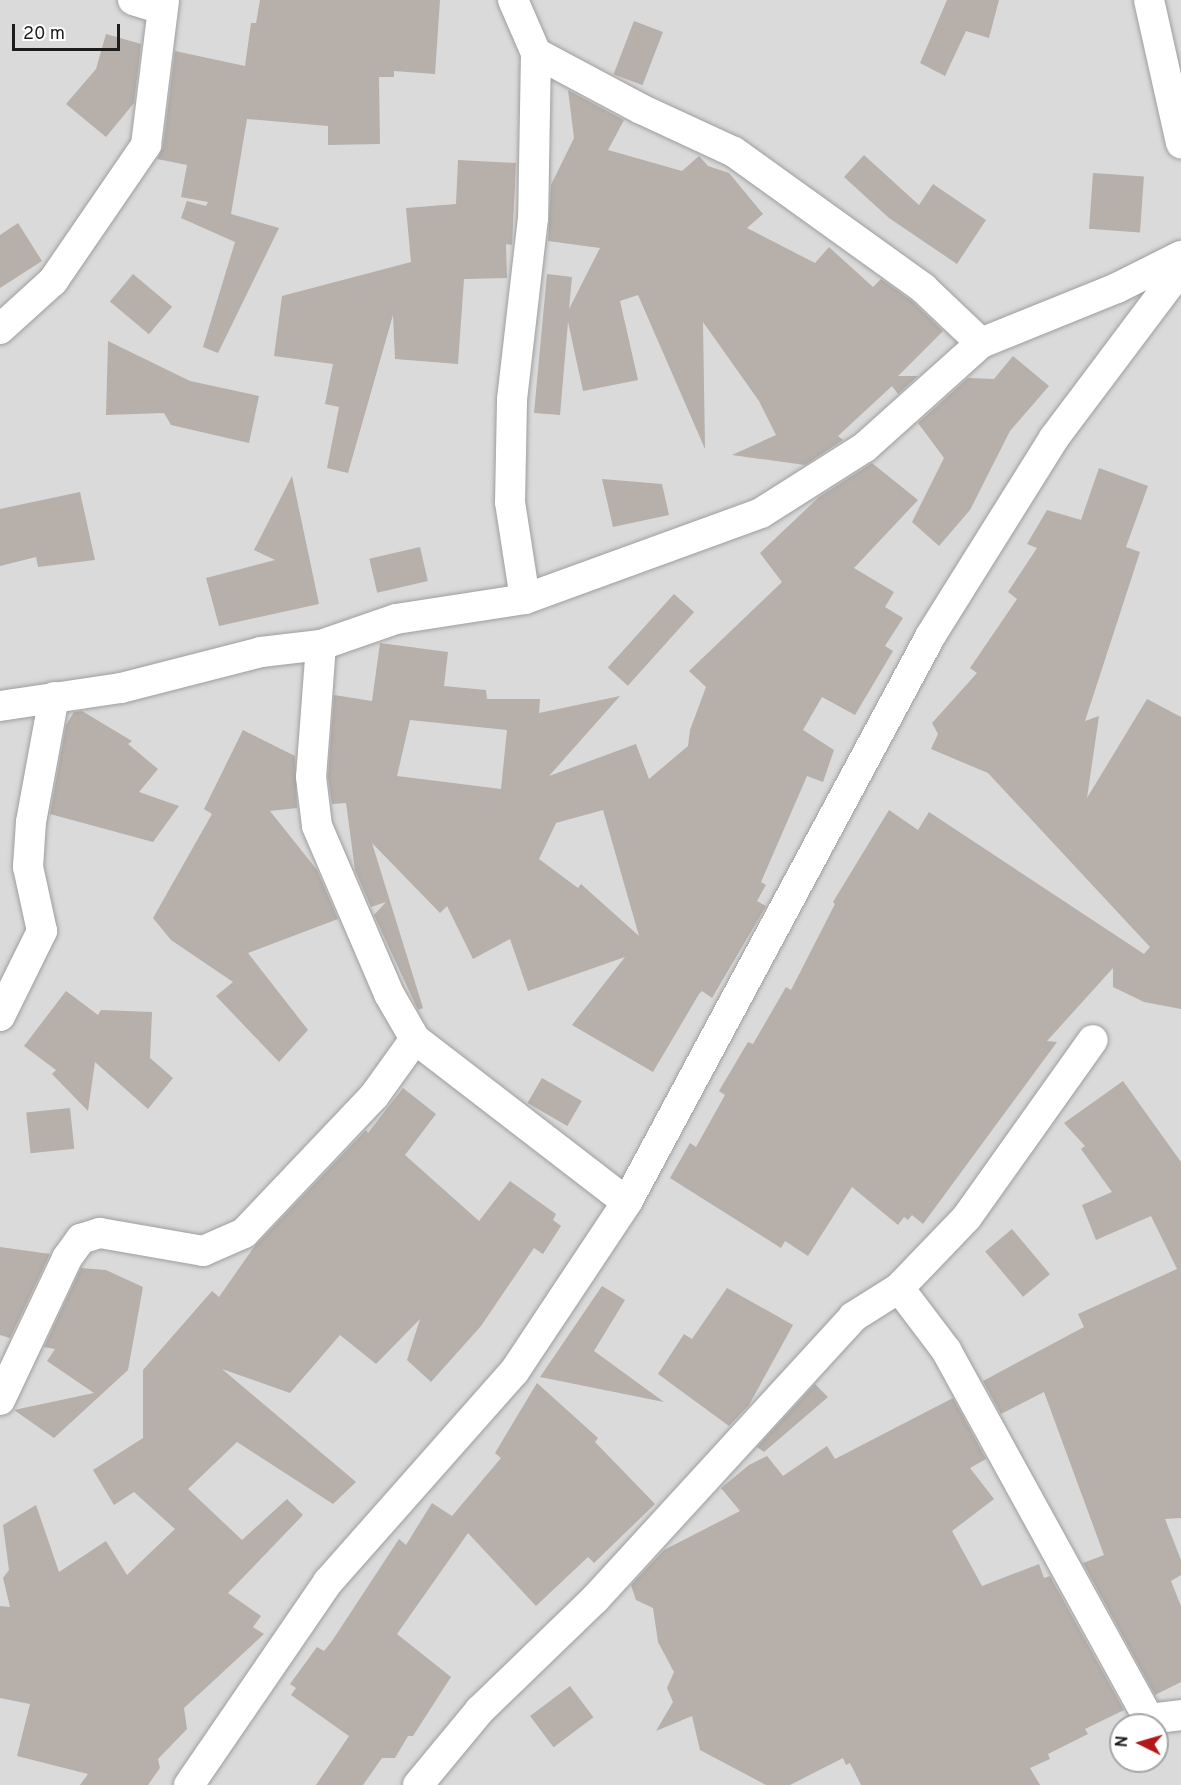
<!DOCTYPE html>
<style>
body{margin:0}
#map{position:relative;width:1181px;height:1785px;overflow:hidden;background:#edeae4;font-family:Overpass,sans-serif}
div>[style]{position:absolute}
[style*='--x']{left:calc(var(--x)*1px);top:calc(var(--y)*1px);width:calc(var(--w)*1px);rotate:calc(var(--a)*1deg)}
.residential>*{inset:0;background:#dbdada}
.building>*{inset:0;background:#b6afaa;transform-origin:0 0}
.roads{filter:drop-shadow(0 0 2px #9e9e9e) drop-shadow(0 0 2px #9e9e9e)}
.minor>*{height:30px;margin:-15px;padding:0 15px;transform-origin:15px;border-radius:15px;background:#fff}
span{translate:-50% -50%;white-space:nowrap;text-align:center;line-height:1.15;-webkit-text-stroke:6px #fff;paint-order:stroke}
.north{position:absolute;left:1109px;top:1713px;width:60px;height:60px;box-sizing:border-box;background:#fff;border:2px solid #a5a5a5;border-radius:50%;rotate:275deg;font-size:16px;font-weight:700;line-height:24px;text-align:center;color:#1d1d1d}
.north::after{content:'';display:block;margin:auto;width:21px;height:27px;background:#b3171a;clip-path:polygon(50% 0,100% 100%,50% 72%,0 100%)}
.scale{position:absolute;left:12px;top:24px;width:108px;height:27px;box-sizing:border-box;border:3px solid #1d1d1d;border-top:0;padding-left:8px;font-size:18px;line-height:21px;white-space:nowrap;color:#1d1d1d;-webkit-text-stroke:4px #fff;paint-order:stroke}
</style>
<div id="map">
<div class="residential">
<div style="clip-path:polygon(evenodd,0 0,1181px 0,1181px 1785px,0 1785px,0 0,1121px 1725px,1157px 1725px,1157px 1761px,1121px 1761px,1121px 1725px)"></div>
</div>
<div class="building">
<div style="clip-path:polygon(260px 0,440px 0,435px 74px,394px 71px,394px 77px,379px 77px,380px 144px,328px 145px,328px 126px,247px 119px,231px 214px,279px 228px,218px 353px,203px 347px,235px 242px,181px 218px,187px 201px,206px 206px,208px 202px,181px 197px,187px 165px,157px 159px,163px 147px,175px 51px,245px 66px,251px 23px,256px 23px)"></div>
<div style="clip-path:polygon(947px 0,999px 0,989px 38px,966px 31px,945px 76px,920px 63px)"></div>
<div style="left:634px;top:21px;width:31px;height:57px;rotate:21deg"></div>
<div style="clip-path:polygon(106px 34px,141px 44px,134px 103px,106px 137px,66px 104px,96px 69px)"></div>
<div style="clip-path:polygon(568px 90px,624px 120px,608px 150px,682px 171px,699px 156px,708px 166px,729px 173px,763px 214px,747px 228px,815px 263px,829px 247px,873px 287px,881px 279px,912px 301px,943px 331px,898px 376px,918px 376px,898px 394px,892px 386px,838px 436px,843px 440px,805px 465px,732px 455px,776px 435px,759px 401px,703px 322px,705px 449px,638px 295px,620px 301px,638px 380px,583px 391px,568px 322px,560px 415px,534px 413px,547px 274px,572px 277px,569px 309px,600px 248px,548px 241px,551px 185px,574px 138px)"></div>
<div style="clip-path:polygon(864px 155px,919px 205px,933px 184px,986px 220px,957px 264px,889px 218px,844px 177px)"></div>
<div style="clip-path:polygon(458px 160px,516px 163px,512px 245px,506px 244px,507px 278px,464px 279px,458px 364px,395px 359px,393px 315px,348px 473px,327px 468px,339px 407px,325px 404px,333px 364px,274px 356px,282px 296px,411px 262px,406px 208px,456px 204px)"></div>
<div style="left:1093px;top:173px;width:51px;height:56px;rotate:4deg"></div>
<div style="clip-path:polygon(18px 223px,42px 261px,0 288px,0 235px)"></div>
<div style="left:133px;top:274px;width:51px;height:36px;rotate:40deg"></div>
<div style="clip-path:polygon(108px 341px,190px 381px,259px 396px,249px 443px,171px 425px,164px 413px,106px 415px)"></div>
<div style="clip-path:polygon(1013px 356px,1049px 386px,1010px 431px,970px 510px,939px 546px,912px 522px,944px 458px,918px 423px,968px 378px,994px 379px)"></div>
<div style="clip-path:polygon(evenodd,872px 463px,918px 500px,854px 568px,894px 592px,885px 607px,903px 618px,885px 646px,893px 651px,855px 715px,822px 697px,803px 730px,834px 750px,823px 782px,807px 776px,761px 882px,766px 885px,757px 901px,766px 906px,712px 998px,702px 991px,699px 994px,653px 1072px,572px 1025px,625px 957px,528px 991px,510px 939px,473px 959px,447px 906px,440px 913px,372px 843px,423px 1008px,418px 1010px,374px 915px,386px 902px,371px 907px,355px 870px,346px 803px,332px 804px,328px 777px,334px 695px,372px 701px,380px 643px,448px 652px,444px 686px,486px 690px,487px 699px,540px 699px,539px 713px,620px 696px,549px 776px,636px 744px,649px 779px,688px 746px,690px 730px,706px 687px,689px 671px,782px 582px,760px 553px,819px 497px,872px 463px,410px 720px,507px 730px,501px 789px,397px 776px,410px 720px,872px 463px,603px 810px,639px 936px,581px 884px,578px 888px,539px 859px,556px 823px,603px 810px)"></div>
<div style="clip-path:polygon(1099px 468px,1148px 486px,1126px 547px,1140px 552px,1085px 721px,1099px 716px,1087px 798px,1147px 699px,1181px 717px,1181px 1009px,1144px 1002px,1113px 987px,1113px 968px,1047px 1041px,1057px 1042px,923px 1224px,912px 1215px,908px 1220px,904px 1217px,898px 1225px,852px 1187px,808px 1256px,785px 1241px,781px 1248px,670px 1178px,690px 1143px,696px 1147px,725px 1095px,719px 1091px,748px 1042px,753px 1044px,786px 987px,791px 990px,835px 904px,833px 902px,889px 810px,918px 830px,929px 812px,1144px 954px,1150px 947px,988px 773px,931px 749px,938px 734px,932px 723px,977px 673px,970px 668px,1017px 599px,1008px 592px,1037px 548px,1027px 544px,1047px 510px,1081px 520px)"></div>
<div style="clip-path:polygon(292px 476px,319px 604px,219px 626px,206px 578px,275px 560px,254px 550px)"></div>
<div style="clip-path:polygon(602px 479px,662px 484px,669px 515px,613px 527px)"></div>
<div style="clip-path:polygon(80px 492px,95px 560px,38px 567px,36px 557px,0 566px,0 509px)"></div>
<div style="left:420px;top:547px;width:35px;height:52px;rotate:77deg"></div>
<div style="left:674px;top:594px;width:27px;height:99px;rotate:42deg"></div>
<div style="clip-path:polygon(82px 711px,132px 741px,128px 744px,158px 769px,139px 792px,179px 806px,153px 842px,50px 814px,66px 725px,74px 712px)"></div>
<div style="clip-path:polygon(243px 730px,295px 756px,297px 808px,270px 811px,317px 870px,338px 919px,248px 953px,308px 1030px,279px 1062px,216px 996px,233px 982px,171px 940px,153px 918px,212px 814px,204px 809px)"></div>
<div style="clip-path:polygon(66px 991px,98px 1015px,101px 1010px,152px 1012px,150px 1058px,173px 1078px,148px 1109px,95px 1062px,88px 1111px,52px 1074px,56px 1070px,24px 1046px)"></div>
<div style="left:542px;top:1078px;width:46px;height:29px;rotate:30deg"></div>
<div style="clip-path:polygon(1123px 1081px,1181px 1162px,1181px 1518px,1165px 1519px,1181px 1560px,1181px 1575px,1171px 1581px,1181px 1606px,1181px 1682px,1155px 1695px,1083px 1563px,1104px 1555px,1044px 1392px,1001px 1414px,983px 1381px,1084px 1327px,1078px 1314px,1177px 1269px,1151px 1216px,1096px 1240px,1082px 1205px,1112px 1192px,1081px 1149px,1085px 1146px,1064px 1123px)"></div>
<div style="clip-path:polygon(403px 1088px,436px 1114px,405px 1155px,479px 1221px,510px 1181px,556px 1214px,553px 1220px,561px 1226px,543px 1254px,534px 1248px,481px 1326px,431px 1382px,407px 1360px,420px 1319px,376px 1364px,340px 1335px,290px 1393px,222px 1369px,356px 1482px,333px 1504px,237px 1442px,188px 1489px,242px 1540px,287px 1499px,303px 1515px,228px 1593px,261px 1616px,253px 1627px,264px 1634px,184px 1708px,187px 1729px,158px 1759px,160px 1768px,148px 1785px,80px 1785px,88px 1774px,17px 1756px,30px 1704px,0 1698px,0 1606px,10px 1607px,3px 1578px,9px 1570px,3px 1525px,36px 1505px,59px 1572px,106px 1541px,127px 1575px,175px 1529px,134px 1492px,114px 1505px,93px 1470px,143px 1438px,143px 1370px,212px 1291px,219px 1297px,254px 1247px,366px 1130px,368px 1133px)"></div>
<div style="left:70px;top:1108px;width:41px;height:44px;rotate:84deg"></div>
<div style="left:1012px;top:1229px;width:59px;height:35px;rotate:50deg"></div>
<div style="clip-path:polygon(0 1247px,50px 1254px,10px 1338px,0 1335px)"></div>
<div style="clip-path:polygon(81px 1268px,106px 1270px,143px 1287px,128px 1370px,54px 1438px,14px 1410px,94px 1393px,47px 1361px,55px 1349px,44px 1347px)"></div>
<div style="clip-path:polygon(602px 1286px,625px 1300px,594px 1351px,664px 1402px,540px 1377px)"></div>
<div style="clip-path:polygon(727px 1288px,793px 1325px,749px 1405px,729px 1426px,658px 1374px,684px 1334px,692px 1339px)"></div>
<div style="clip-path:polygon(537px 1383px,598px 1438px,595px 1442px,655px 1504px,594px 1563px,588px 1557px,536px 1606px,468px 1533px,397px 1634px,451px 1677px,413px 1736px,408px 1736px,395px 1758px,382px 1758px,363px 1785px,316px 1785px,349px 1736px,291px 1695px,296px 1688px,290px 1684px,317px 1647px,324px 1651px,332px 1641px,399px 1539px,406px 1545px,432px 1503px,452px 1516px,501px 1458px,495px 1453px)"></div>
<div style="clip-path:polygon(815px 1384px,828px 1397px,764px 1452px,757px 1447px)"></div>
<div style="clip-path:polygon(953px 1398px,986px 1459px,970px 1468px,994px 1499px,952px 1531px,982px 1586px,1039px 1564px,1044px 1578px,1050px 1576px,1124px 1710px,1085px 1729px,1088px 1734px,1048px 1754px,1050px 1759px,1030px 1768px,1040px 1785px,861px 1785px,850px 1763px,846px 1765px,843px 1758px,790px 1785px,766px 1785px,700px 1750px,692px 1716px,656px 1731px,673px 1702px,667px 1688px,674px 1672px,658px 1642px,653px 1608px,636px 1600px,631px 1585px,664px 1550px,740px 1511px,721px 1488px,749px 1465px,767px 1456px,783px 1476px,827px 1446px,835px 1459px)"></div>
<div style="left:570px;top:1686px;width:39px;height:50px;rotate:53deg"></div>
</div>
<div class="roads">
<div class="minor">
<div style="--x:133;--y:0;--w:28;--a:17"></div>
<div style="--x:513;--y:0;--w:58;--a:66.5"></div>
<div style="--x:536;--y:53;--w:165;--a:91"></div>
<div style="--x:533;--y:218;--w:183;--a:96.6"></div>
<div style="--x:512;--y:400;--w:102;--a:91.1"></div>
<div style="--x:510;--y:502;--w:98;--a:81.2"></div>
<div style="--x:1149;--y:0;--w:147;--a:77.4"></div>
<div style="--x:536;--y:53;--w:119;--a:28.1"></div>
<div style="--x:641;--y:109;--w:102;--a:24.8"></div>
<div style="--x:734;--y:152;--w:233;--a:35.7"></div>
<div style="--x:923;--y:288;--w:80;--a:43.5"></div>
<div style="--x:0;--y:329;--w:72;--a:-42.2"></div>
<div style="--x:53;--y:281;--w:165;--a:-55.6"></div>
<div style="--x:146;--y:145;--w:146;--a:-82.9"></div>
<div style="--x:321;--y:645;--w:132;--a:94.3"></div>
<div style="--x:311;--y:777;--w:49;--a:83"></div>
<div style="--x:317;--y:826;--w:183;--a:66.8"></div>
<div style="--x:389;--y:994;--w:52;--a:60"></div>
<div style="--x:415;--y:1039;--w:267;--a:37.6"></div>
<div style="--x:0;--y:706;--w:122;--a:-8.5"></div>
<div style="--x:121;--y:688;--w:145;--a:-14.4"></div>
<div style="--x:261;--y:652;--w:60;--a:-6.7"></div>
<div style="--x:321;--y:645;--w:79;--a:-19.1"></div>
<div style="--x:396;--y:619;--w:131;--a:-8.8"></div>
<div style="--x:525;--y:599;--w:251;--a:-20"></div>
<div style="--x:761;--y:513;--w:123;--a:-32.4"></div>
<div style="--x:865;--y:447;--w:156;--a:-41.9"></div>
<div style="--x:981;--y:343;--w:147;--a:-22"></div>
<div style="--x:1117;--y:288;--w:72;--a:-26.6"></div>
<div style="--x:0;--y:1016;--w:95;--a:-63.7"></div>
<div style="--x:42;--y:931;--w:66;--a:-102.3"></div>
<div style="--x:28;--y:867;--w:45;--a:-86.2"></div>
<div style="--x:31;--y:822;--w:127;--a:-79.6"></div>
<div style="--x:899;--y:1288;--w:78;--a:52.8"></div>
<div style="--x:946;--y:1350;--w:421;--a:61.2"></div>
<div style="--x:1149;--y:1719;--w:32;--a:-7"></div>
<div style="--x:0;--y:1400;--w:157;--a:-64.7"></div>
<div style="--x:67;--y:1258;--w:24;--a:-54"></div>
<div style="--x:81;--y:1239;--w:20;--a:-18"></div>
<div style="--x:100;--y:1233;--w:105;--a:9.9"></div>
<div style="--x:203;--y:1251;--w:45;--a:-23.7"></div>
<div style="--x:244;--y:1233;--w:189;--a:-46.5"></div>
<div style="--x:374;--y:1096;--w:70;--a:-54.3"></div>
<div style="--x:189;--y:1785;--w:246;--a:-55.6"></div>
<div style="--x:328;--y:1582;--w:281;--a:-48.5"></div>
<div style="--x:514;--y:1372;--w:204;--a:-56.4"></div>
<div style="--x:627;--y:1202;--w:643;--a:-61.8"></div>
<div style="--x:931;--y:635;--w:232;--a:-58"></div>
<div style="--x:1054;--y:438;--w:211;--a:-53.1"></div>
<div style="--x:418;--y:1785;--w:97;--a:-50.4"></div>
<div style="--x:480;--y:1710;--w:160;--a:-44"></div>
<div style="--x:595;--y:1599;--w:382;--a:-47.5"></div>
<div style="--x:853;--y:1317;--w:54;--a:-32.2"></div>
<div style="--x:899;--y:1288;--w:98;--a:-46.2"></div>
<div style="--x:967;--y:1217;--w:217;--a:-54.6"></div>
</div>
</div>
<div class="north">N</div>
<div class="scale">20 m</div>
</div>
